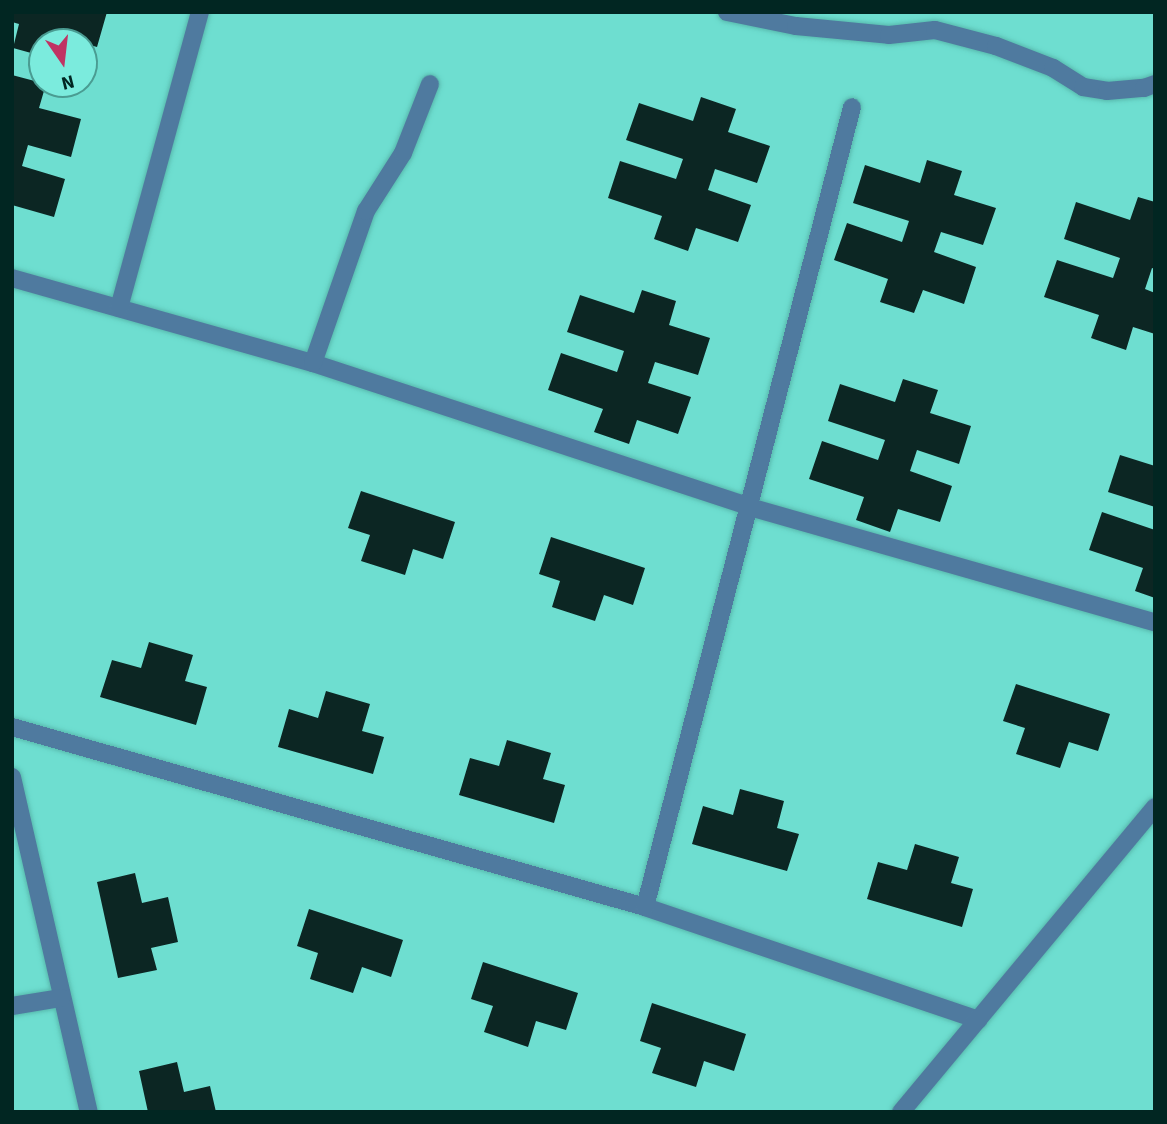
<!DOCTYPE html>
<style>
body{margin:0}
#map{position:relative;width:1167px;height:1124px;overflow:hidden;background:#6eded0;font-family:"Source Sans 3",sans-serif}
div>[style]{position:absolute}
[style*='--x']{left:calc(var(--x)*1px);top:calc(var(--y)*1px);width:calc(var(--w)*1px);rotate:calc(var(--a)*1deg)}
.building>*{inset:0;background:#0c2623}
.roads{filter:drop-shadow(0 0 2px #58b9ad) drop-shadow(0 0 2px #58b9ad)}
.minor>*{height:18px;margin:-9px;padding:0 9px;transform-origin:9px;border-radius:9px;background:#4f7a9f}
span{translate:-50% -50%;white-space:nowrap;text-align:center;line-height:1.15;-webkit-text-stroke:7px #7bebdd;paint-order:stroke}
.frame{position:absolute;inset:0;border:14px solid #012622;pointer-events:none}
.north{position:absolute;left:28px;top:28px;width:70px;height:70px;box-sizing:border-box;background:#7bebdd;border:2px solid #4a9c92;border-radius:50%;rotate:166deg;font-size:19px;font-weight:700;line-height:28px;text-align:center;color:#012622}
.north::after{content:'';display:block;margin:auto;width:24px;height:32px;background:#c03363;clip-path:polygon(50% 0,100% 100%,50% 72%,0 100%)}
</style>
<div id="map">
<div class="building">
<div style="clip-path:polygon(12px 12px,107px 12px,97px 47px,54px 35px,52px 42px,42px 42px,42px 56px,13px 48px,19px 24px,12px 22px)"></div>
<div style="clip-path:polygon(12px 75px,46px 84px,39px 108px,81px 119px,71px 157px,28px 145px,22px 166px,65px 179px,54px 217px,12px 205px)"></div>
<div style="clip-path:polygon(701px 97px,736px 109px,728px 132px,770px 146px,757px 183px,715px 169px,708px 190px,751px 205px,738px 242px,696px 228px,688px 251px,654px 239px,662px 216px,608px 198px,620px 161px,676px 179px,683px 159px,626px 140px,639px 103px,693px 121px)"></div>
<div style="clip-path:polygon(927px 160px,962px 171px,954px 195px,996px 208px,983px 245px,941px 232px,934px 252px,976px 267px,964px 304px,923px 290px,914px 313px,880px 302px,888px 279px,834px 260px,847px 223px,902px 242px,909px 221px,853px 203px,865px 165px,920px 183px)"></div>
<div style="clip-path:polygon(1138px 197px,1155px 202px,1155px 269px,1152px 268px,1145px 289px,1155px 293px,1155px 334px,1133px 327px,1126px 350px,1091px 338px,1099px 315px,1044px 297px,1057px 260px,1113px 278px,1120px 258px,1064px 239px,1076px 202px,1130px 220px)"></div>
<div style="clip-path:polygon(642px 290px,676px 301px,669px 325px,710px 338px,698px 375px,655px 362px,648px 383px,691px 397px,678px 434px,637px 420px,629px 444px,594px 432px,603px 409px,548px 390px,561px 353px,617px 372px,624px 351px,567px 332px,580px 295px,634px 313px)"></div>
<div style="clip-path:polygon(903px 379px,938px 390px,930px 413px,971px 426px,959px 464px,917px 450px,910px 471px,952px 486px,940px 522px,898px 509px,890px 532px,856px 520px,864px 497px,809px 479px,822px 441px,878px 460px,885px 440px,828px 421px,840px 384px,895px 402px)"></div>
<div style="clip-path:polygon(1120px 455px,1155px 466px,1155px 507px,1108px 492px)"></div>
<div style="clip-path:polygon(361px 491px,455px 522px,443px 559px,413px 549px,405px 575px,361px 561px,370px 535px,348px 528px)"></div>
<div style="clip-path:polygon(1102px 512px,1155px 530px,1155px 598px,1135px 591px,1143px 568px,1089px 550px)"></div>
<div style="clip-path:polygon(551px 537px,645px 568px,633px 605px,604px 595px,595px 621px,552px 607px,560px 581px,539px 574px)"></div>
<div style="clip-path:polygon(149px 642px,193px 655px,185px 681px,207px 687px,196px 725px,100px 697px,112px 660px,141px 668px)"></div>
<div style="clip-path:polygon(1016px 684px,1110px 714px,1098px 751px,1069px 742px,1060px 768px,1016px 754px,1025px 728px,1003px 721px)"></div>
<div style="clip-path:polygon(326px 691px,370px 704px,362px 731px,384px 737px,373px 774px,278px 747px,289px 709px,318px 718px)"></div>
<div style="clip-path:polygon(507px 740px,551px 753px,543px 779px,565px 785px,554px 823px,459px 795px,470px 758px,499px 766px)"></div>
<div style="clip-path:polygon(740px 789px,784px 801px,777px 828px,799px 834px,787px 871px,692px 844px,703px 806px,733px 815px)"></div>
<div style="clip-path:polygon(915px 844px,959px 857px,951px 883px,973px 889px,962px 927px,867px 899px,878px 862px,907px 870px)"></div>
<div style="clip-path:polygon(135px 873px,142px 903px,168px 897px,178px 942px,151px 948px,157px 970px,118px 978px,97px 882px)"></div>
<div style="clip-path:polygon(309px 909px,403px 940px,391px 977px,362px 967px,353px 993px,310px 979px,318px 953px,297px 946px)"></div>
<div style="clip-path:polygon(483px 962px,578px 993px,566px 1030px,536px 1021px,528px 1047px,484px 1032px,493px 1006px,471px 999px)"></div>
<div style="clip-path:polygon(652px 1003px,746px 1034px,734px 1071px,704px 1061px,696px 1087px,652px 1073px,661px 1048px,640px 1041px)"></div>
<div style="clip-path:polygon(177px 1062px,184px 1092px,210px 1086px,216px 1112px,148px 1112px,139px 1071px)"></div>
</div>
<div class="roads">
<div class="minor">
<div style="--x:727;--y:12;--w:70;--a:11.5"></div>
<div style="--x:796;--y:26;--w:93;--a:5.5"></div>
<div style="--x:889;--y:35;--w:46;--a:-6.2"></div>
<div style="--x:935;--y:30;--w:63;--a:14.7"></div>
<div style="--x:996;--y:46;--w:61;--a:21.1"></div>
<div style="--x:1053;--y:68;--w:36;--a:32"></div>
<div style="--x:1083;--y:87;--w:24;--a:9"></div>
<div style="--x:1107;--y:91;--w:37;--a:-5"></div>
<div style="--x:1144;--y:88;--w:12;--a:-20"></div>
<div style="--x:12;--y:278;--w:313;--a:15.8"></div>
<div style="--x:313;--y:363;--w:460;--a:18.2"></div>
<div style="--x:750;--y:507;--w:421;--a:15.9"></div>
<div style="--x:119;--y:308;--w:307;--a:-74.7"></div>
<div style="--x:313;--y:363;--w:161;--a:-70.8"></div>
<div style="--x:366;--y:211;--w:69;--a:-57.5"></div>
<div style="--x:403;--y:153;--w:74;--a:-68.6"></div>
<div style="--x:12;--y:727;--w:658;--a:15.87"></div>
<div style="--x:645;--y:907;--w:352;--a:18.7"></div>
<div style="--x:12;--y:777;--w:344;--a:77.1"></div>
<div style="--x:645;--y:907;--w:826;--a:-75.49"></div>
<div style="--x:12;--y:1006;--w:50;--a:-9.3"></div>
<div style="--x:901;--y:1112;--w:397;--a:-50.2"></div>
</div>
</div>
<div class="frame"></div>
<div class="north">N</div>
</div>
